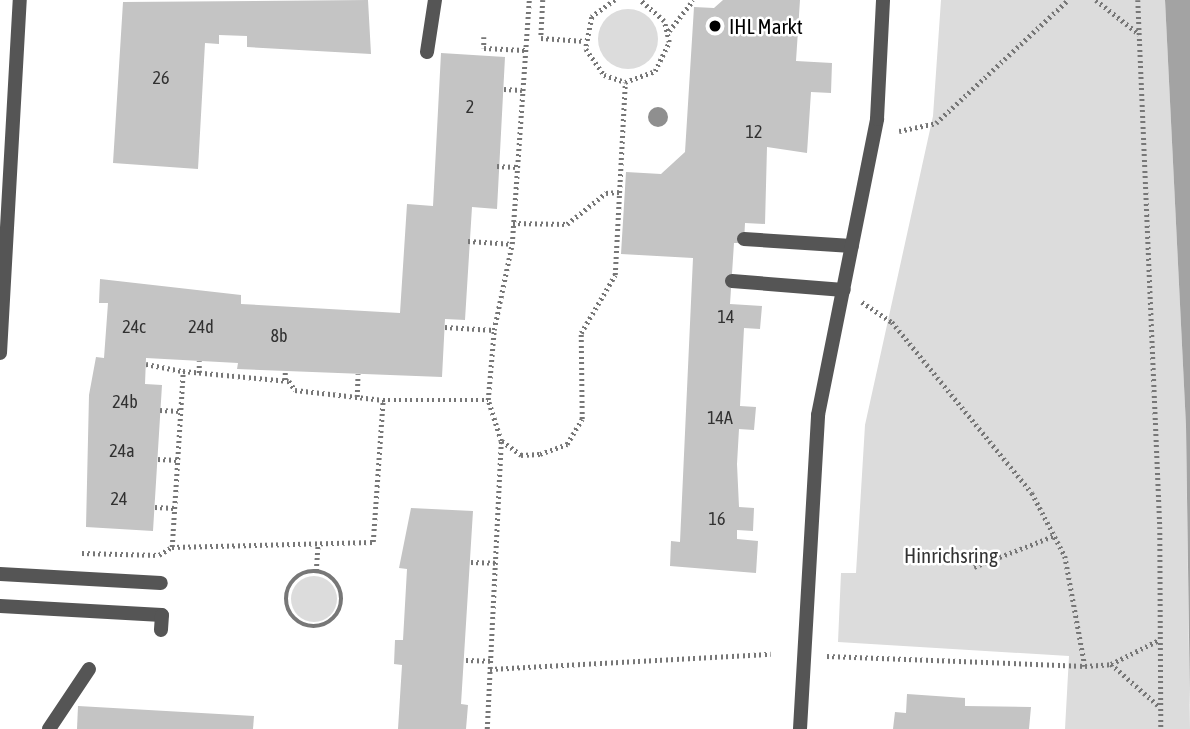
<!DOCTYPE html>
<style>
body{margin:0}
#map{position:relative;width:1190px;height:729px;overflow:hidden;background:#fff;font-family:"Asap Condensed",sans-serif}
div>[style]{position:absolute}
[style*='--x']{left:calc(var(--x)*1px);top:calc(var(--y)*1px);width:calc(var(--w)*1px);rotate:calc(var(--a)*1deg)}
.green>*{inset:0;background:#dcdcdc}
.round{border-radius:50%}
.water>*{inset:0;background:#a3a3a3}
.building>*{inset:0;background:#c4c4c4}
.path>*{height:4.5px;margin-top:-2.25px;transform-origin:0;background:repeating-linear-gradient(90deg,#777 0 2px,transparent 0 5.5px)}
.path>.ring{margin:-2.25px;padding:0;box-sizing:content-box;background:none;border:4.5px solid #777;border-radius:50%}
.lane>*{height:14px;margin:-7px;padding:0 7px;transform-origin:7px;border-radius:7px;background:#555}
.street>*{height:14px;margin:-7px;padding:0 7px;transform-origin:7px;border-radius:7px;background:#555}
.trees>*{width:20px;height:20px;margin:-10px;border-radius:50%;background:#8f8f8f}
.dots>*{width:19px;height:19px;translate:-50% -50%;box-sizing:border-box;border:4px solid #fff;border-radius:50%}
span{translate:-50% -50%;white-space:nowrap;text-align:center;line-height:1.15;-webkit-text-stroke:5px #fff;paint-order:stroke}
.number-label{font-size:18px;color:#313131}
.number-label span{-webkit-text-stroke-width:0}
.poi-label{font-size:21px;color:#000}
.left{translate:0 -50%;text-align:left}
.park-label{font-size:21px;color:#333}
</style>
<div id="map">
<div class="green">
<div style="clip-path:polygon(941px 0,1165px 0,1186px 426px,1190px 729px,1065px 729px,1069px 656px,838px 642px,841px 573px,856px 573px,865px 425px,933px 116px)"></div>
<div class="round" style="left:598px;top:9px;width:60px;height:60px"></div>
<div class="round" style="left:291px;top:576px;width:46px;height:46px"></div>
</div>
<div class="water">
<div style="clip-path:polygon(1165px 0,1190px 0,1190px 706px,1186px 426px)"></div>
</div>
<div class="building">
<div style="clip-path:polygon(368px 0,371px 54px,247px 47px,247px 36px,219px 35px,219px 44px,205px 43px,198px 169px,113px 163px,123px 2px)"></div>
<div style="clip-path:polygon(723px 0,800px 0,796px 61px,832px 63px,831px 93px,811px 92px,807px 153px,767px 147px,765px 224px,745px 223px,744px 243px,734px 243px,730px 304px,762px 306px,760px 329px,744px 328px,740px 406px,756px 407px,754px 430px,739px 429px,737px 464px,739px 507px,754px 508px,753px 531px,737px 530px,737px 539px,758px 541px,756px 573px,670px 566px,671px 541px,680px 542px,693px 258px,621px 254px,626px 172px,661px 174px,685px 152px,694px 7px,714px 8px)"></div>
<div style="clip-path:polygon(441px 53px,505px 57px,497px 209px,472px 207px,465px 320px,445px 319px,442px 377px,237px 369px,238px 363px,146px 358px,145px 384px,162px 385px,153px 531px,86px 527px,89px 395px,96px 357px,104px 358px,108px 303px,99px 303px,100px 279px,241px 295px,241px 304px,400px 313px,407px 204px,433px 206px)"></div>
<div style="clip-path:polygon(411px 508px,473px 511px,461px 704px,468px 705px,466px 729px,398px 729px,402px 665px,394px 664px,395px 640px,403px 640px,407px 569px,399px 568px)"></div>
<div style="clip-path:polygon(907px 694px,965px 698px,965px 706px,1031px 707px,1029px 729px,893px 729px,895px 712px,906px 713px)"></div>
<div style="clip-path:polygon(78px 706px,254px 716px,253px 729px,77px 729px)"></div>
</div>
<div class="path">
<div style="--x:543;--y:0;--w:38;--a:93"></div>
<div style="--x:541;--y:38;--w:44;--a:3.9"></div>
<div style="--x:615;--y:0;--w:29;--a:144"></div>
<div style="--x:592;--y:17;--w:33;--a:101"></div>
<div style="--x:586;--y:49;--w:32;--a:55"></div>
<div style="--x:604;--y:75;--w:22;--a:18"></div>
<div style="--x:625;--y:82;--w:32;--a:-20"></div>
<div style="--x:655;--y:71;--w:32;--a:-64"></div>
<div style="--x:669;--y:42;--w:22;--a:-103"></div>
<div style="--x:664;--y:21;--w:32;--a:-139"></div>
<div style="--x:1096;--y:0;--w:55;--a:38.3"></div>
<div style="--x:1138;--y:0;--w:527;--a:87.61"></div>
<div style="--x:1160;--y:527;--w:202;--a:89.7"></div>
<div style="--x:669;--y:31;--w:39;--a:-52"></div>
<div style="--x:484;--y:37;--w:11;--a:90"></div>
<div style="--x:484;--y:48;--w:41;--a:2.8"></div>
<div style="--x:504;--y:89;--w:18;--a:3"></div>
<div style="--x:899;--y:131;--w:38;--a:-12"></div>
<div style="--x:936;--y:123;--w:180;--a:-43"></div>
<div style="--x:497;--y:166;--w:20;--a:3"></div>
<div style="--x:513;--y:223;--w:54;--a:1.1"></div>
<div style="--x:567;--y:224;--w:50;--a:-38.5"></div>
<div style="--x:606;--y:193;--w:13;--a:-4"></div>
<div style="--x:468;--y:241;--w:44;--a:3.9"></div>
<div style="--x:862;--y:302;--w:36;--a:34"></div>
<div style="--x:892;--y:322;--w:221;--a:50.7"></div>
<div style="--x:1032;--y:493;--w:71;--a:62.4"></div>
<div style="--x:1065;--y:556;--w:112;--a:79.7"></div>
<div style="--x:1085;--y:666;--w:26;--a:-4"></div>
<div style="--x:1111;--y:664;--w:54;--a:-26.6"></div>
<div style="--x:445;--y:327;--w:49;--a:3.5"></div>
<div style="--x:146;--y:364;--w:38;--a:11"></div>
<div style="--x:199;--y:373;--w:12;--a:-90"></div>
<div style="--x:285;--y:380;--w:10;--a:-90"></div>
<div style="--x:357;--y:397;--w:23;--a:-88"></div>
<div style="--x:160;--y:410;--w:21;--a:3"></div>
<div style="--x:502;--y:441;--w:24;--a:36"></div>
<div style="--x:521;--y:455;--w:19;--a:-3"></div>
<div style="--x:540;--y:454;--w:29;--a:-20"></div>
<div style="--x:567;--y:444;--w:29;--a:-59"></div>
<div style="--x:582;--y:419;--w:86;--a:-90.7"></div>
<div style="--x:581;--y:333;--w:67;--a:-59.6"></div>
<div style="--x:615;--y:275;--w:193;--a:-87"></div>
<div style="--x:158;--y:459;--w:20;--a:3"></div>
<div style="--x:155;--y:507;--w:20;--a:3"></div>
<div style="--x:172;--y:547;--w:201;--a:-1.4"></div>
<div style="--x:373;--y:542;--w:142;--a:-86"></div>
<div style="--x:82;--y:553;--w:77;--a:1.5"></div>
<div style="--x:159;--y:555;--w:15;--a:-32"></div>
<div style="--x:172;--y:547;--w:176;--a:-86.4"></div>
<div style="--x:183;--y:371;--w:106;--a:5.4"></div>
<div style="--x:289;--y:381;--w:11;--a:56"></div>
<div style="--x:295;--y:390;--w:89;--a:6.5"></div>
<div style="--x:383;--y:400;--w:105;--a:0"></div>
<div style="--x:471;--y:562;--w:24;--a:2"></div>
<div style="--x:974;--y:567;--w:88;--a:-21.3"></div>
<div class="ring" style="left:286px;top:571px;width:51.5px;height:51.5px"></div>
<div style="--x:316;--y:571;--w:27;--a:-86"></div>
<div style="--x:827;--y:656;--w:258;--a:2.2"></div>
<div style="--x:466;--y:660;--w:25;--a:2"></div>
<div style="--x:1111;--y:664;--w:65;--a:41.3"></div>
<div style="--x:490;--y:669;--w:281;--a:-3.1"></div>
<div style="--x:487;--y:729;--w:288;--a:-87.2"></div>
<div style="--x:501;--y:441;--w:43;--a:-107.6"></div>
<div style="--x:488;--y:400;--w:70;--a:-85.1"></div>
<div style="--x:494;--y:330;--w:88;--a:-78.2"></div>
<div style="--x:512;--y:244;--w:245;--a:-86"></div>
</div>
<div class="lane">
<div style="--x:427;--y:52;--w:53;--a:-81.3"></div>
<div style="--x:744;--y:239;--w:108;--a:3.7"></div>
<div style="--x:732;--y:281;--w:112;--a:4.6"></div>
<div style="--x:0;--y:574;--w:161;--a:3.2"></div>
<div style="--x:0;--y:606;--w:162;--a:3.2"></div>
<div style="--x:162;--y:615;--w:15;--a:94"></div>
<div style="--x:49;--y:729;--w:72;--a:-56.3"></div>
</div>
<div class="street">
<div style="--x:0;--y:353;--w:354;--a:-86.8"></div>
<div style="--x:800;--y:729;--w:315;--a:-86.7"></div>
<div style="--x:818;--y:415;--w:302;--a:-78.7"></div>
<div style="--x:877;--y:119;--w:119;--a:-87.1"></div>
</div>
<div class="trees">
<div style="left:658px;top:117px"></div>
</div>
<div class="dots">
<div style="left:715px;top:26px;background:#000"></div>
</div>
<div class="number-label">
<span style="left:161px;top:78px">26</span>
<span style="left:470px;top:107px">2</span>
<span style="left:754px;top:132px">12</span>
<span style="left:726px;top:317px">14</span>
<span style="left:134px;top:327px">24c</span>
<span style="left:201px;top:327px">24d</span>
<span style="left:279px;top:336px">8b</span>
<span style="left:125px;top:402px">24b</span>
<span style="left:720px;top:418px">14A</span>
<span style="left:122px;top:451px">24a</span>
<span style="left:119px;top:499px">24</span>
<span style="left:717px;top:519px">16</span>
</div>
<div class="poi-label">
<span class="left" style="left:729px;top:26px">IHL Markt</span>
</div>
<div class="park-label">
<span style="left:951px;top:555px">Hinrichsring</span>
</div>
</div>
